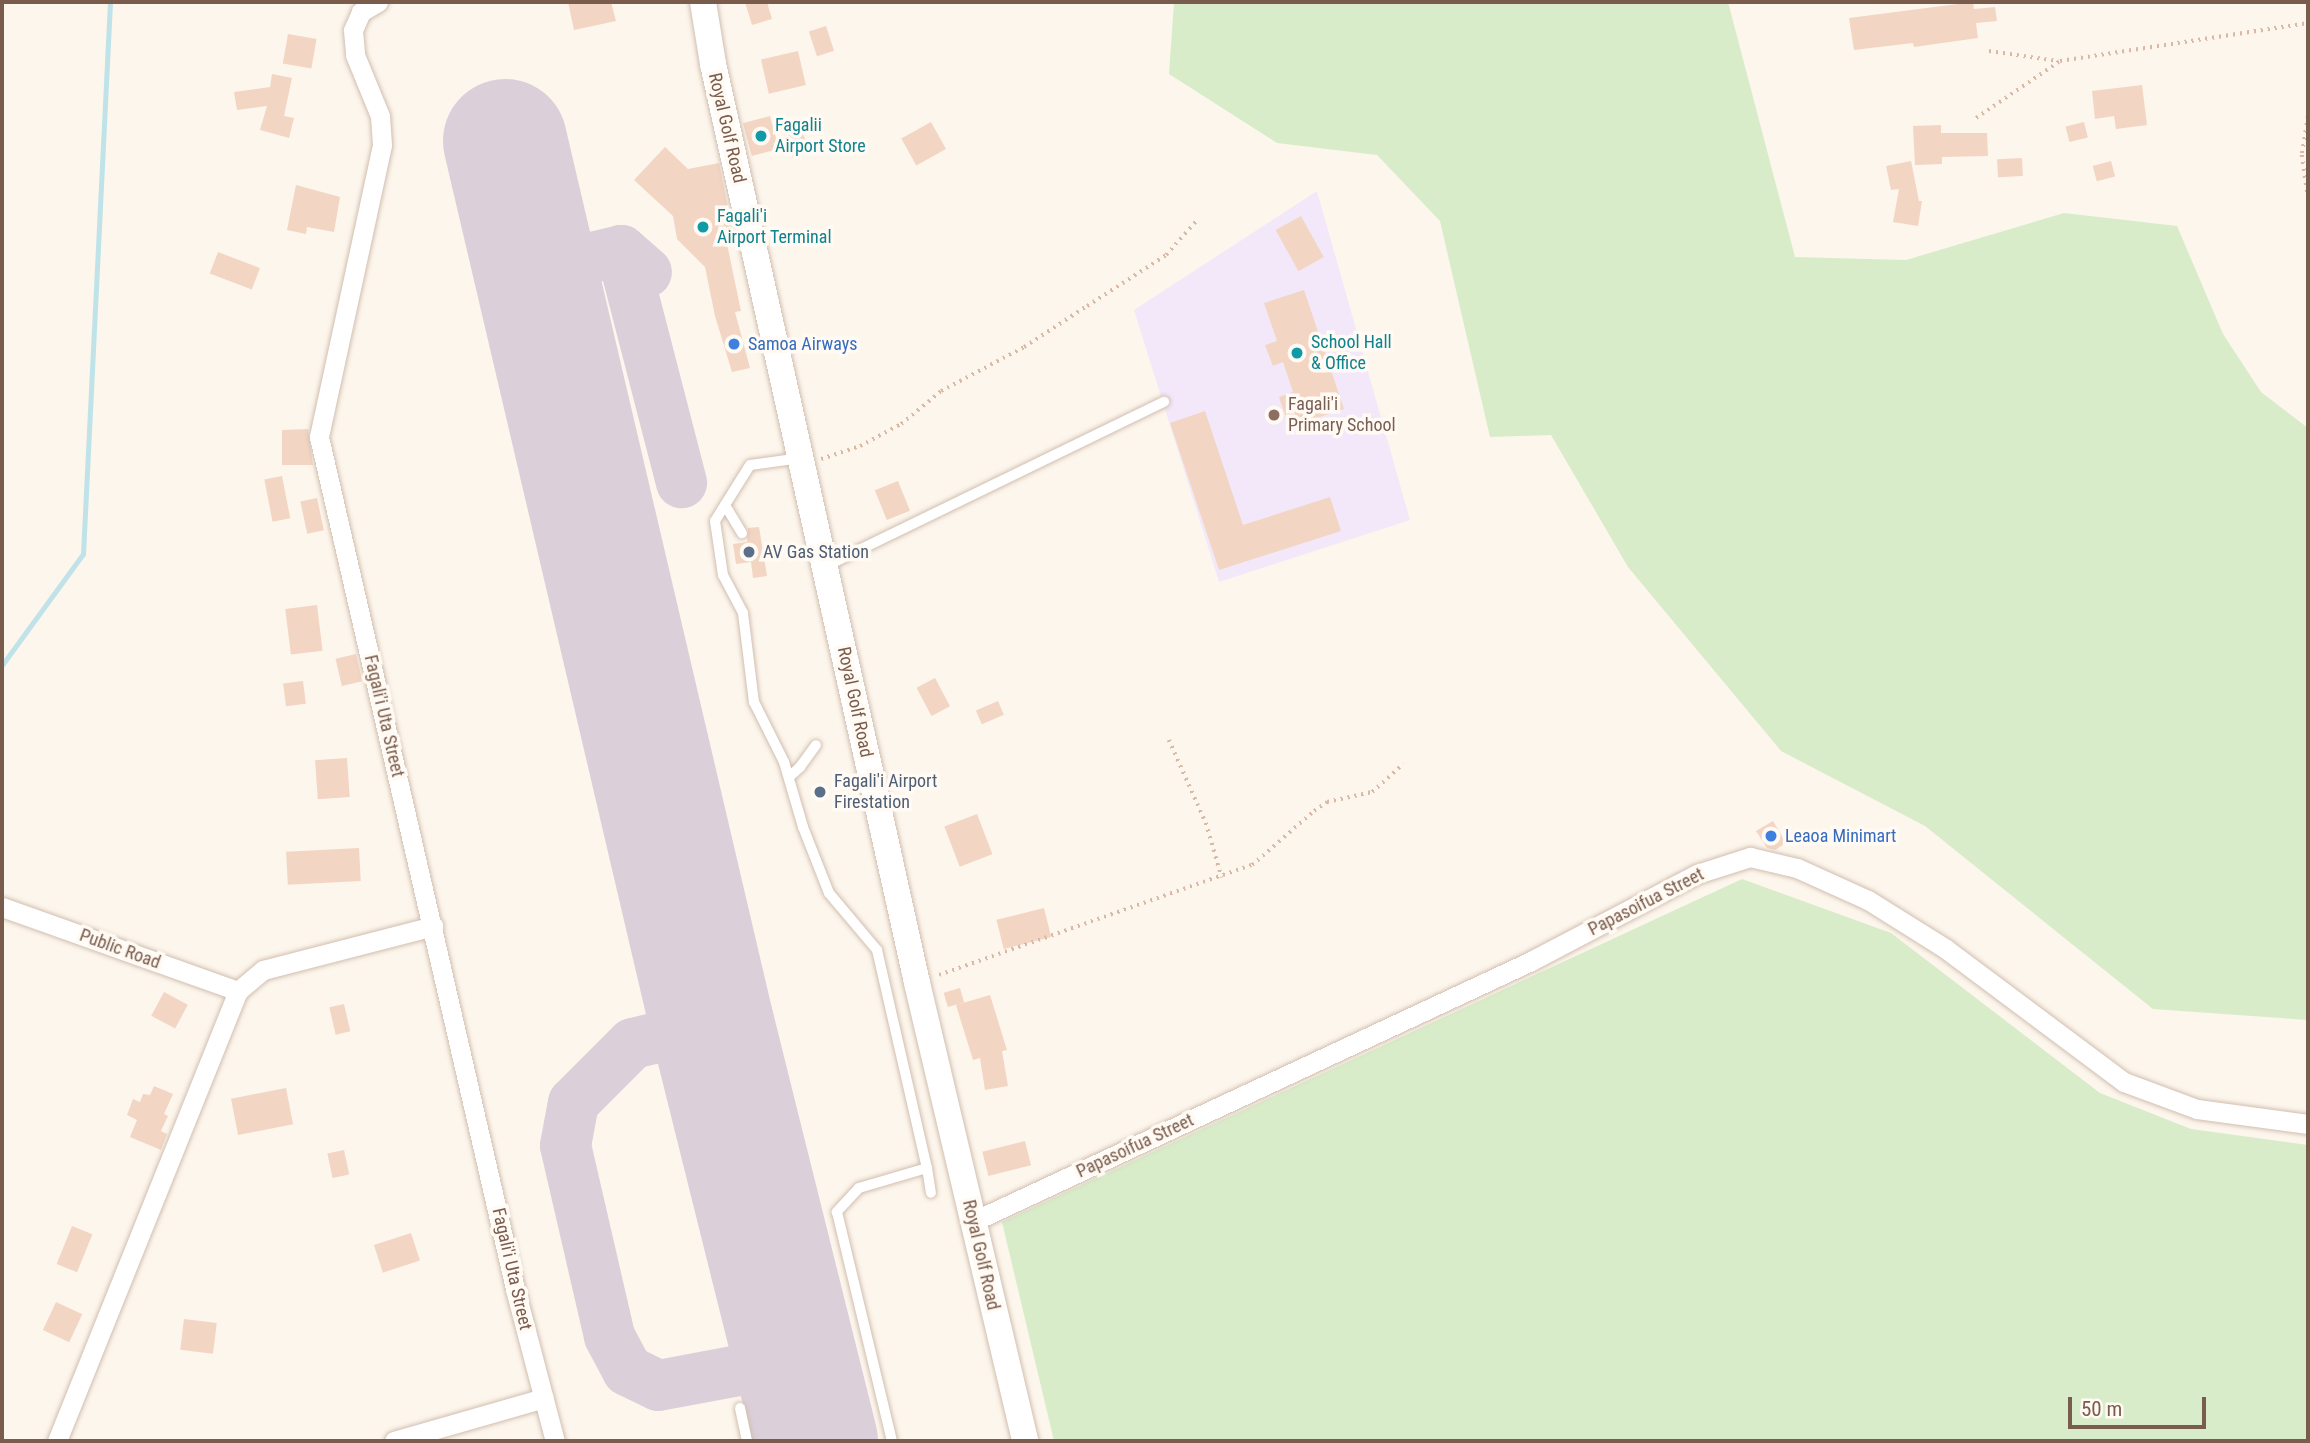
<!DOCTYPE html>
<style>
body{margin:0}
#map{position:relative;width:2310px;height:1443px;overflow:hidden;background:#fdf6ec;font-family:"Roboto Condensed",sans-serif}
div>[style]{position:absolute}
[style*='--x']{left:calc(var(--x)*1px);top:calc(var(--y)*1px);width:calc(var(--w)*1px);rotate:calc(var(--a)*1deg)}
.education>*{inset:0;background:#f3e8fa}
.green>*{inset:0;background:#d8ecc9}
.stream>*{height:5px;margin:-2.5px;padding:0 2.5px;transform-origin:2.5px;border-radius:2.5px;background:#bfe3e8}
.taxiway>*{height:51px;margin:-25.5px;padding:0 25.5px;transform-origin:25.5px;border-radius:25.5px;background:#dbcfda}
.runway>*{height:124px;margin:-62px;padding:0 62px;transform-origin:62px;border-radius:62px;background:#dbcfda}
.building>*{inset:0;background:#f3d5c3;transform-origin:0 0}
.path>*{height:3.5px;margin-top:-1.75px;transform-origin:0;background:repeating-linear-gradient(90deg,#d9b8a5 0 2px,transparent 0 7px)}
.roads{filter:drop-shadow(0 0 2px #d1beb0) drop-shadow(0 0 2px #d1beb0)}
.service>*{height:10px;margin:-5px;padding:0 5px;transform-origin:5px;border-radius:5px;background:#fff}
.minor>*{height:19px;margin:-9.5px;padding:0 9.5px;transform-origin:9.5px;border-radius:9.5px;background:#fff}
.secondary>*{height:26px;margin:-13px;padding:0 13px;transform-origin:13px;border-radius:13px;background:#fff}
.dots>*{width:19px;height:19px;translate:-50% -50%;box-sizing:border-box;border:4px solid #fffaf3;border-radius:50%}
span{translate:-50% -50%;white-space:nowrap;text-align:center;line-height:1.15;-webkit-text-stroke:7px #fffaf3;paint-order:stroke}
.culture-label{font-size:18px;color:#0d838f}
.left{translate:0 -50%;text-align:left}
.street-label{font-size:18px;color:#7a5c4d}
.shop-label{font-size:18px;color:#366cbe}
.education-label{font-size:18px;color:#785e54}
.service-label{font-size:18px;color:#4e5e75}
.frame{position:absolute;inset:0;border:4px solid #7a5c4d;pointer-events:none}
.scale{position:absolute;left:2068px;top:1397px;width:138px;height:32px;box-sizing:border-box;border:4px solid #7a5c4d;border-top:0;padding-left:9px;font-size:21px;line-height:24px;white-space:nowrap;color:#7a5c4d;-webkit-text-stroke:5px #fffaf3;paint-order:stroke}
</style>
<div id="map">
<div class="education">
<div style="clip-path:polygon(1317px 191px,1410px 520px,1219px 582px,1134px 310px)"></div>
</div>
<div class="green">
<div style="clip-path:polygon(1174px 2px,1728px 2px,1795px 257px,1906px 260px,2064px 213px,2177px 226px,2223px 334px,2261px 392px,2308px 428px,2308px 1020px,2153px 1009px,1925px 826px,1781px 751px,1628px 567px,1551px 435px,1490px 437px,1440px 221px,1377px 155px,1277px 143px,1169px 74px)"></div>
<div style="clip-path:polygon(1742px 879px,1891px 933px,2100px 1093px,2191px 1129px,2308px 1145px,2308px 1441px,1054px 1441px,1002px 1222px)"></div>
</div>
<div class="stream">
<div style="--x:2;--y:665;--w:137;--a:-53.9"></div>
<div style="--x:83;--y:554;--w:553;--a:-87.2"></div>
</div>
<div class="taxiway">
<div style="--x:621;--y:250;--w:240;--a:75.5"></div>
<div style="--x:536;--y:270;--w:87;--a:-13.2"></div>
<div style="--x:621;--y:250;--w:33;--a:41"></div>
<div style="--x:712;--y:1024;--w:82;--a:166.6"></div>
<div style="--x:632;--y:1043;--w:83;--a:135"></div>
<div style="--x:573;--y:1102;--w:44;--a:100.5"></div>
<div style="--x:565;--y:1145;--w:196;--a:77"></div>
<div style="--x:609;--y:1336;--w:38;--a:62"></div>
<div style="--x:627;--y:1370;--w:34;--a:26"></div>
<div style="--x:658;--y:1385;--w:141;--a:-10.6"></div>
</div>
<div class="runway">
<div style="--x:505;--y:141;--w:907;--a:76.81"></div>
<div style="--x:712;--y:1024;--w:430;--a:76"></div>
</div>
<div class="building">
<div style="clip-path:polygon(568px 2px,611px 2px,616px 21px,574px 30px)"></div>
<div style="clip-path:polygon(745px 2px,767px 2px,772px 19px,752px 25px)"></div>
<div style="clip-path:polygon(1973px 2px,1974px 9px,1995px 7px,1997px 21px,1976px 23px,1978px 38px,1914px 47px,1913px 43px,1854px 50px,1849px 18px)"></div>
<div style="left:826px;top:26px;width:26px;height:18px;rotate:72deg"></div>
<div style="left:288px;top:34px;width:29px;height:30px;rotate:10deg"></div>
<div style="left:798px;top:51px;width:35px;height:38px;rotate:77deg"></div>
<div style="clip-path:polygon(272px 74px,292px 78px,284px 116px,294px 118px,289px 138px,260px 130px,267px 106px,237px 110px,234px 92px,270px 87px)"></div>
<div style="clip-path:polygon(2142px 85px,2147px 125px,2116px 129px,2114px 116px,2095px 119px,2092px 91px)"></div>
<div style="left:770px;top:116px;width:34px;height:28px;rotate:75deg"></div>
<div style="left:931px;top:122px;width:31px;height:34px;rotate:61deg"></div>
<div style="left:2084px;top:122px;width:16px;height:19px;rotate:76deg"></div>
<div style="clip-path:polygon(1941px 125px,1941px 133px,1987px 133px,1988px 156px,1942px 157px,1942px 164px,1915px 165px,1913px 126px)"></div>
<div style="left:801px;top:130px;width:22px;height:19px;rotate:66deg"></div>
<div style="clip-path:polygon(665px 147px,688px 169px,719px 163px,734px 237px,726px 239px,741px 311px,735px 312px,750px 368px,732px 372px,715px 316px,705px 267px,677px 239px,673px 216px,634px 180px)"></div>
<div style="left:2022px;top:158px;width:18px;height:25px;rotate:87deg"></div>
<div style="clip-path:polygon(1911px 161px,1919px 201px,1922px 201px,1918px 226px,1893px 222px,1899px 189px,1891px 190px,1886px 166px)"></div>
<div style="left:2111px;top:161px;width:16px;height:19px;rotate:75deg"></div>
<div style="clip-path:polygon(296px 185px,340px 197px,334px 232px,307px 227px,306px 234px,287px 230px)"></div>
<div style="left:1301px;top:216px;width:47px;height:29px;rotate:61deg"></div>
<div style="left:218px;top:252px;width:45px;height:23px;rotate:21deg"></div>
<div style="clip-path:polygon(1304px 290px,1344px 409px,1289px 427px,1279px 397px,1293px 392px,1283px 362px,1273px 366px,1265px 345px,1277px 341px,1264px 303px)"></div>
<div style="clip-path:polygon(1205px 411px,1243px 525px,1330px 497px,1341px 531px,1219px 570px,1170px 423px)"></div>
<div style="clip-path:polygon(308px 429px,313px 465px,282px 465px,282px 430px)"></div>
<div style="left:282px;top:476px;width:43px;height:18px;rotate:79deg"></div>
<div style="left:898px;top:481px;width:32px;height:25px;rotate:68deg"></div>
<div style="left:317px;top:498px;width:33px;height:17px;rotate:78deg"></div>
<div style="clip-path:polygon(759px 527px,767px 576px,753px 578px,751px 562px,736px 564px,733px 544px,747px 542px,748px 528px)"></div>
<div style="left:317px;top:605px;width:46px;height:32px;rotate:83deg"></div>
<div style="left:356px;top:654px;width:28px;height:21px;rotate:77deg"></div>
<div style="left:935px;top:678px;width:32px;height:21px;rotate:62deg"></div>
<div style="left:303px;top:681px;width:23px;height:20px;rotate:83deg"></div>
<div style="left:998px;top:701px;width:15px;height:24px;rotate:67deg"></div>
<div style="left:347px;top:758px;width:39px;height:32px;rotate:86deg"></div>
<div style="left:977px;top:814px;width:43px;height:35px;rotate:69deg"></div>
<div style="clip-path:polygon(1773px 821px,1786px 843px,1775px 850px,1767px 848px,1756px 831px)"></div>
<div style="left:359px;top:848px;width:33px;height:73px;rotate:87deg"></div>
<div style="left:1044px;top:908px;width:30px;height:49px;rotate:76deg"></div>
<div style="left:960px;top:988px;width:15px;height:17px;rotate:74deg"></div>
<div style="left:164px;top:992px;width:27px;height:27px;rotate:28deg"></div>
<div style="clip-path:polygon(990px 995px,1007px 1050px,1002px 1051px,1008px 1086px,985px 1090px,980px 1058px,973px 1060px,956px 1005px)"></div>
<div style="left:344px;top:1004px;width:28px;height:15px;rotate:77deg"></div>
<div style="clip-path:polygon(154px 1086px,173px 1094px,164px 1114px,168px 1116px,161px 1131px,167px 1134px,161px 1150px,130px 1137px,137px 1120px,127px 1115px,133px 1099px,140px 1102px,143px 1094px,150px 1095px)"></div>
<div style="left:286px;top:1088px;width:37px;height:56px;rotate:79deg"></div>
<div style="left:1025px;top:1141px;width:25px;height:44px;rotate:76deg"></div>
<div style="left:344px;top:1150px;width:25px;height:17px;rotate:78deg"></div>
<div style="left:72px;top:1226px;width:22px;height:41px;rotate:22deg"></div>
<div style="left:411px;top:1233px;width:29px;height:39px;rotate:72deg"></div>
<div style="left:56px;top:1302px;width:29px;height:31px;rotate:25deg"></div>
<div style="left:184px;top:1319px;width:33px;height:31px;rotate:7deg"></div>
</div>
<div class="path">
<div style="--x:1989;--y:51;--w:70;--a:8.2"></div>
<div style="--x:2308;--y:117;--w:38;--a:99"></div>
<div style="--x:2302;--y:155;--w:42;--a:81.9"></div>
<div style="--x:1976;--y:118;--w:102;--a:-34.2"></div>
<div style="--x:2060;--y:61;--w:251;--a:-8.7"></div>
<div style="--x:821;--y:459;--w:41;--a:-18.4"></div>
<div style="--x:860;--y:446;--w:47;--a:-28.2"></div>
<div style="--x:901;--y:424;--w:52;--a:-39.5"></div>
<div style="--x:941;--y:391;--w:94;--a:-27.9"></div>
<div style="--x:1024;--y:347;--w:75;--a:-33.1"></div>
<div style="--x:1087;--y:306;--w:94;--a:-32.8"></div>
<div style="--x:1166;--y:255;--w:48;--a:-48.4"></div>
<div style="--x:1169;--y:740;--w:91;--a:66"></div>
<div style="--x:1206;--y:823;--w:57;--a:73.8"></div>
<div style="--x:939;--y:975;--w:332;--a:-19.4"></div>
<div style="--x:1252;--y:865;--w:82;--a:-41.1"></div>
<div style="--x:1314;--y:811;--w:16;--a:-35"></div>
<div style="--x:1327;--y:802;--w:46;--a:-12.5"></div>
<div style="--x:1372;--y:792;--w:42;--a:-42.1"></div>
</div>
<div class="roads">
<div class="service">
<div style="--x:801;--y:458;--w:51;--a:172.2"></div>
<div style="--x:750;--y:465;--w:66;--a:122"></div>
<div style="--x:715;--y:521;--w:55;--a:81.6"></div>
<div style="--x:723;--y:575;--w:43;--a:62.2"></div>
<div style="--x:743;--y:613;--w:90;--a:83"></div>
<div style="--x:754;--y:702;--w:67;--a:63.4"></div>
<div style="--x:784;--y:762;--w:68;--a:73.7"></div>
<div style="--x:803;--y:827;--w:71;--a:68.5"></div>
<div style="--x:829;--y:893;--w:75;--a:49.9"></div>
<div style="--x:877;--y:950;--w:224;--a:77.1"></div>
<div style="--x:927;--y:1168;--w:71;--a:163.6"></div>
<div style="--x:859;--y:1188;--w:33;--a:133"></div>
<div style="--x:837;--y:1212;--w:236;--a:76.5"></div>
<div style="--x:725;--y:505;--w:33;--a:59"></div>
<div style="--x:826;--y:566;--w:376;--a:-25.9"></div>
<div style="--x:789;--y:777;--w:15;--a:-42"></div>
<div style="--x:800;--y:767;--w:27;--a:-54"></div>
<div style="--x:927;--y:1168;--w:25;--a:81"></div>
<div style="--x:740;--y:1408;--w:34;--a:78"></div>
</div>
<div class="minor">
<div style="--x:378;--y:2;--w:20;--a:150"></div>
<div style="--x:361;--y:12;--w:20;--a:114"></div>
<div style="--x:353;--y:30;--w:25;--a:85"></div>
<div style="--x:355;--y:55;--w:66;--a:67.7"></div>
<div style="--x:380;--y:116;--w:29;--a:86"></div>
<div style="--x:382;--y:145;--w:299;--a:102.2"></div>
<div style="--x:319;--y:437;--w:874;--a:77.04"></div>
<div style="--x:515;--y:1289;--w:157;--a:75.3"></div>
<div style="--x:2;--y:907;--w:251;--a:19.6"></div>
<div style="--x:974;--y:1221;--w:615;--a:-25.02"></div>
<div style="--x:1531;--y:961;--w:187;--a:-27.7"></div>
<div style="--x:1697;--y:874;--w:56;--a:-17.8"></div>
<div style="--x:1750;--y:857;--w:48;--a:13.2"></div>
<div style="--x:1797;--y:868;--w:78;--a:24.3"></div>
<div style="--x:1868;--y:900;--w:92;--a:32.1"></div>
<div style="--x:1946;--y:949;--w:222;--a:36.8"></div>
<div style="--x:2124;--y:1082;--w:78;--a:20.3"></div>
<div style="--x:2197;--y:1109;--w:112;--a:7.7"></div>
<div style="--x:57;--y:1441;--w:485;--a:-68.1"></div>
<div style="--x:238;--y:991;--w:33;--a:-40"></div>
<div style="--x:263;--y:970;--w:176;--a:-14.5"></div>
<div style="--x:394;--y:1441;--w:156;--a:-16"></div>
</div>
<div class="secondary">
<div style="--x:703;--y:2;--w:63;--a:80.8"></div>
<div style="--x:713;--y:64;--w:941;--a:77.48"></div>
<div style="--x:917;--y:983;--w:471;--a:76.7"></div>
</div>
</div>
<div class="dots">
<div style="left:761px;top:136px;background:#0f9aa8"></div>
<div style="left:703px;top:227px;background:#0f9aa8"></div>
<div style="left:734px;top:344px;background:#3f7fe0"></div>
<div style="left:1297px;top:353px;background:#0f9aa8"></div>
<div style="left:1274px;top:415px;background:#8d6e63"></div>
<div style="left:749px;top:552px;background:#5c6f8a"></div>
<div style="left:820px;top:792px;background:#5c6f8a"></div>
<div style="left:1771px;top:836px;background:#3f7fe0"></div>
</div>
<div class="culture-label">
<span class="left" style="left:775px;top:136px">Fagalii<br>Airport Store</span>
<span class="left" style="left:717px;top:227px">Fagali'i<br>Airport Terminal</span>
<span class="left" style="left:1311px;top:353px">School Hall<br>&amp; Office</span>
</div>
<div class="street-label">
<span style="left:727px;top:128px;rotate:77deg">Royal Golf Road</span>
<span style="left:855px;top:702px;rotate:78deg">Royal Golf Road</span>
<span style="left:384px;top:716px;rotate:77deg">Fagali'i Uta Street</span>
<span style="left:1646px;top:902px;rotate:-27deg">Papasoifua Street</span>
<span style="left:120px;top:949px;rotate:20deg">Public Road</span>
<span style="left:1135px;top:1146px;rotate:-25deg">Papasoifua Street</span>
<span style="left:981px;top:1255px;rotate:77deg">Royal Golf Road</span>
<span style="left:512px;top:1269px;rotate:77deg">Fagali'i Uta Street</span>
</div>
<div class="shop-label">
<span class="left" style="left:748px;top:344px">Samoa Airways</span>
<span class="left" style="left:1785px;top:836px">Leaoa Minimart</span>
</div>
<div class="education-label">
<span class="left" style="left:1288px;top:415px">Fagali'i<br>Primary School</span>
</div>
<div class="service-label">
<span class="left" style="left:763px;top:552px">AV Gas Station</span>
<span class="left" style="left:834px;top:792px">Fagali'i Airport<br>Firestation</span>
</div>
<div class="frame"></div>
<div class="scale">50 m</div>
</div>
